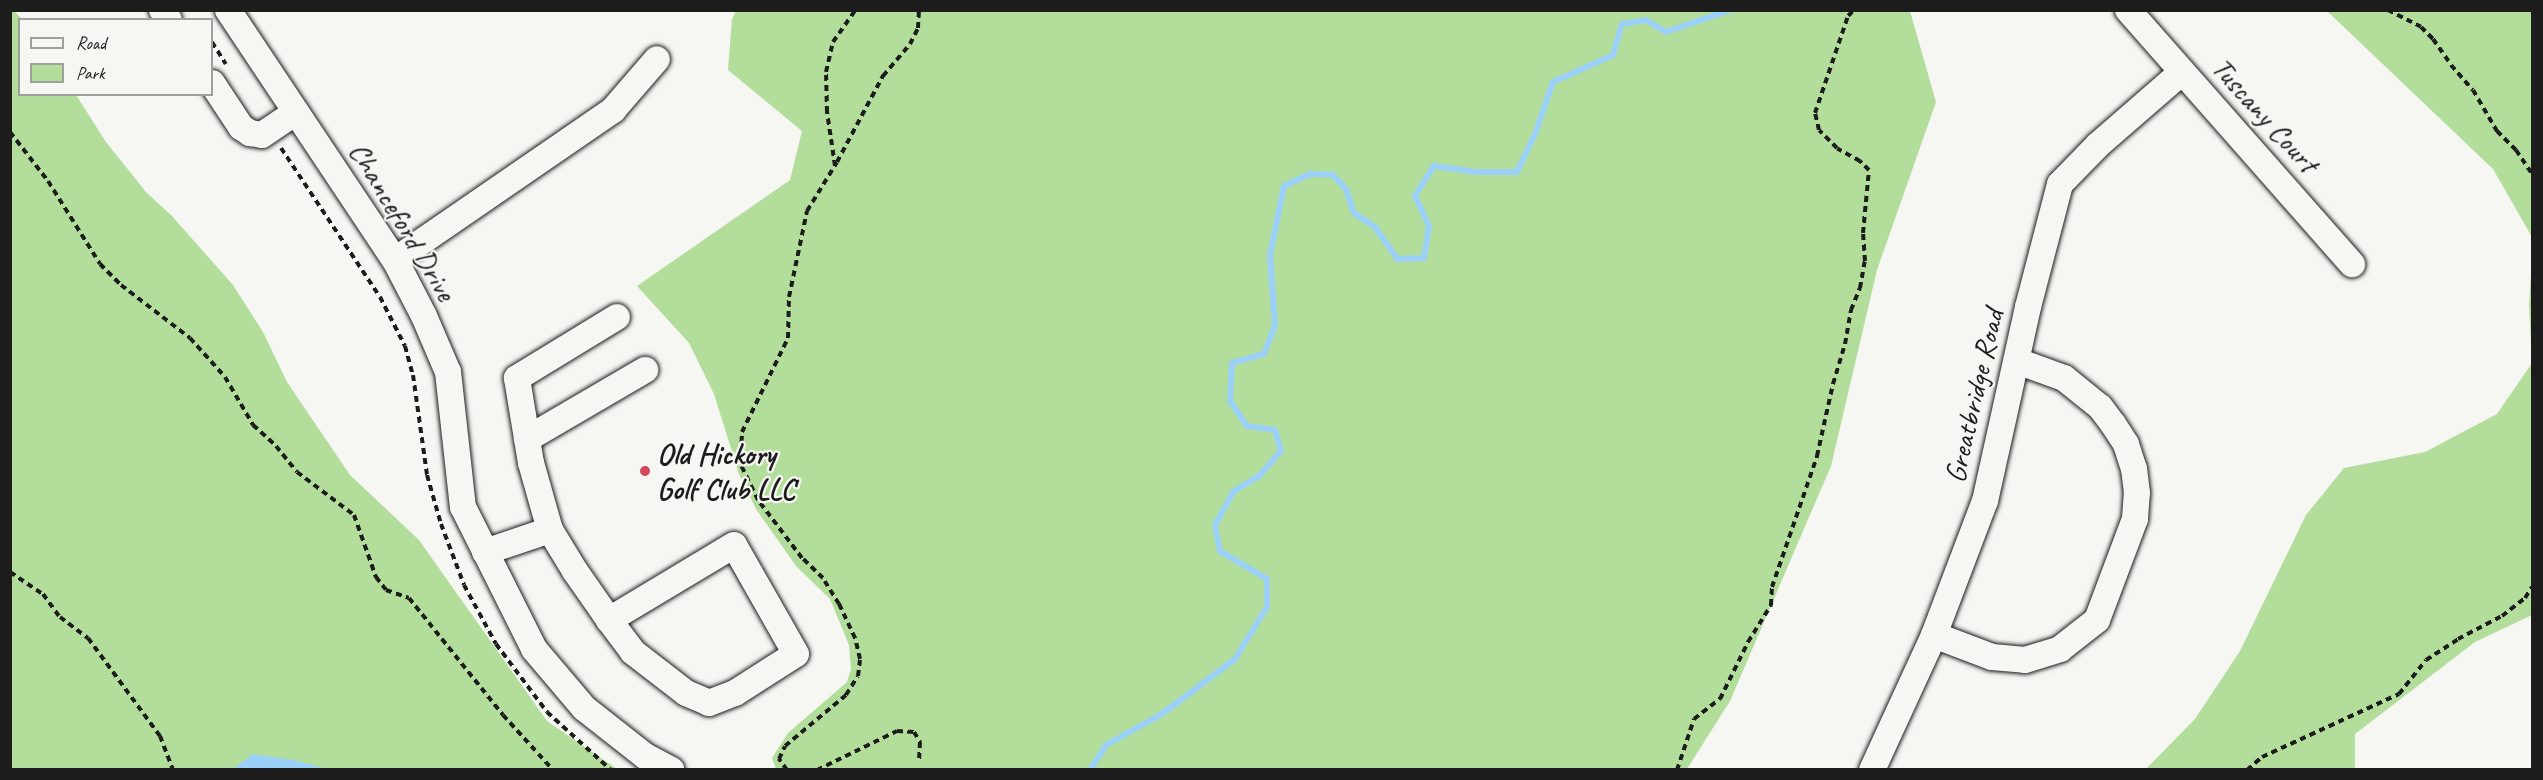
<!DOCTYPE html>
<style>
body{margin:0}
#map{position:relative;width:2543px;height:780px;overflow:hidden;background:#f6f6f2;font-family:Caveat,sans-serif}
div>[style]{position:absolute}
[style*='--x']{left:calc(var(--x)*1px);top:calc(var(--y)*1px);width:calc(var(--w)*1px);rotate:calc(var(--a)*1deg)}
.green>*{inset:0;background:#b3dd9b}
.water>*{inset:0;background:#9bd1f9}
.stream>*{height:6px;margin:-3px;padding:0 3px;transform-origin:3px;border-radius:3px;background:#9bd1f9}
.path>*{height:4px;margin-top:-2px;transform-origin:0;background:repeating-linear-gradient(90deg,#1c1c1c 0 6px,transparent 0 10.5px)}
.roads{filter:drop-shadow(0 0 2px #1c1c1c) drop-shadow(0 0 2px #1c1c1c)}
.minor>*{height:26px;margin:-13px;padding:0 13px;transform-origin:13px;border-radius:13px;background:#f6f6f2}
.dots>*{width:16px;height:16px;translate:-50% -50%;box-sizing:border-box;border:3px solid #f6f6f2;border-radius:50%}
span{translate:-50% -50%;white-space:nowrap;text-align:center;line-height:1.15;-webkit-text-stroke:4.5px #f6f6f2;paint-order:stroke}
.street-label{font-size:30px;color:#1c1c1c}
.poi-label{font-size:30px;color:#1c1c1c;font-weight:700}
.left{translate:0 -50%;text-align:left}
.frame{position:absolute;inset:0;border:12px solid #1c1c1c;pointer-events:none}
.legend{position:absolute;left:18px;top:18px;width:195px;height:78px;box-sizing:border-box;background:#f6f6f2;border:2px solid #9f9f9c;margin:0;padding:8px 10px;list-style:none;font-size:18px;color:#1c1c1c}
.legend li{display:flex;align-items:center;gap:12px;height:30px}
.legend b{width:30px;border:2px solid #9f9f9c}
</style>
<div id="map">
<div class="green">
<div style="clip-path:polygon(10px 11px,14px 11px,22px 19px,20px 20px,20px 94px,76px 95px,106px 142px,146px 192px,172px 216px,233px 285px,263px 332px,287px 382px,350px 475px,419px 540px,547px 721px,617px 769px,11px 769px)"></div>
<div style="clip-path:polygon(736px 11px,1910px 11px,1936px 102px,1877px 270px,1831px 466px,1730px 701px,1687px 769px,776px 769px,772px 758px,788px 733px,847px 682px,851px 669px,849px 645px,830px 599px,796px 566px,756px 509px,739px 474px,714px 394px,689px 343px,637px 286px,790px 180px,802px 131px,728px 70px,732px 19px)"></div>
<div style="clip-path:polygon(2327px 11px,2532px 11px,2532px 237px,2493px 169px)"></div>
<div style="clip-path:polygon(2532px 257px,2532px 615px,2475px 642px,2355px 734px,2355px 769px,2146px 769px,2195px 719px,2240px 651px,2306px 515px,2344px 468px,2425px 452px,2497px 414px,2532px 363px,2529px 305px)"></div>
</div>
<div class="water">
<div style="clip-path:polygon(253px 754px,294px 760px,327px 769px,233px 769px)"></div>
</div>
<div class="stream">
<div style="--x:1090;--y:770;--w:30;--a:-57"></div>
<div style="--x:1106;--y:745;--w:64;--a:-29"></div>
<div style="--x:1162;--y:714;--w:91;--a:-37"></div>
<div style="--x:1235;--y:659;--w:61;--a:-58.4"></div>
<div style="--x:1267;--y:607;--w:28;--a:-90"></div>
<div style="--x:1267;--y:579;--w:55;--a:-149.2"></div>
<div style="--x:1220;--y:551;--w:26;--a:-101"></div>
<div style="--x:1215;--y:525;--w:39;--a:-61"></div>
<div style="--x:1234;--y:491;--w:29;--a:-31"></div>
<div style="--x:1259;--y:476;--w:33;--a:-49"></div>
<div style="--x:1281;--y:451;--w:22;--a:-106"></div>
<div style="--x:1275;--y:430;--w:28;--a:-172"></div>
<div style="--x:1247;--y:426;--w:30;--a:-124"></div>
<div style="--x:1230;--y:401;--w:38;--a:-87"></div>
<div style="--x:1232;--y:363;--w:33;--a:-16"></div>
<div style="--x:1264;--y:354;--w:31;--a:-69"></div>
<div style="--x:1275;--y:325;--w:70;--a:-94.1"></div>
<div style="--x:1270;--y:255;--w:70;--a:-78.5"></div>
<div style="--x:1284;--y:186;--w:29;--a:-25"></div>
<div style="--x:1310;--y:174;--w:23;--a:2"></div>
<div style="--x:1333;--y:175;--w:19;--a:47"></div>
<div style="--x:1346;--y:189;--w:25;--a:72"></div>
<div style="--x:1354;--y:213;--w:25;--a:34"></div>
<div style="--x:1375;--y:227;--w:39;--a:55"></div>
<div style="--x:1397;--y:259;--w:27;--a:-2"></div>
<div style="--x:1424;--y:258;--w:32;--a:-81"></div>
<div style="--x:1429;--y:226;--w:33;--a:-115"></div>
<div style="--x:1415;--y:196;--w:36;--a:-58"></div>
<div style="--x:1434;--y:166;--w:43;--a:7.9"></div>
<div style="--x:1477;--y:172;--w:40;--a:0"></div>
<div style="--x:1517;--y:172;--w:42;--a:-64.7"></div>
<div style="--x:1535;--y:134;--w:55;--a:-70.9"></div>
<div style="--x:1553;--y:82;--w:66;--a:-24.2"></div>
<div style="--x:1613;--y:55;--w:32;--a:-74"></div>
<div style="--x:1622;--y:24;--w:24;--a:-9"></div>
<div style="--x:1646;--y:20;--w:23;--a:31"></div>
<div style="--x:1666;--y:32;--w:68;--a:-19"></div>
</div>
<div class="path">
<div style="--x:2388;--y:10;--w:37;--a:27"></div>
<div style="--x:2421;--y:27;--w:17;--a:45"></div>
<div style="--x:2433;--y:39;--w:32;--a:55"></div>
<div style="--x:2451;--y:65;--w:33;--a:49"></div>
<div style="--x:2473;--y:90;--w:48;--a:59.7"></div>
<div style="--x:2497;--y:131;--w:27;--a:45"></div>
<div style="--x:2516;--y:150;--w:29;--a:56"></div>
<div style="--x:212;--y:42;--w:26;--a:58"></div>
<div style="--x:10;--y:132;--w:62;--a:52.2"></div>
<div style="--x:48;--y:181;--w:98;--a:57.9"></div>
<div style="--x:100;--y:264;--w:30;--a:45"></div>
<div style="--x:121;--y:285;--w:87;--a:37.5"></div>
<div style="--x:190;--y:338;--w:52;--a:48.1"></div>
<div style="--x:225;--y:377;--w:56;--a:59.7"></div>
<div style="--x:253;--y:425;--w:31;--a:42"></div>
<div style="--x:276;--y:446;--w:33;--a:51"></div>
<div style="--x:297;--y:472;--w:71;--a:37"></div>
<div style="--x:354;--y:515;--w:66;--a:70.5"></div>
<div style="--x:376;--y:577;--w:16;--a:52"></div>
<div style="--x:386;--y:590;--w:24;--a:19"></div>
<div style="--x:409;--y:598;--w:150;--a:51.2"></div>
<div style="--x:503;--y:715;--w:74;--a:47.7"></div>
<div style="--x:281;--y:148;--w:179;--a:56.4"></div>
<div style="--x:380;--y:297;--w:55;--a:63"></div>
<div style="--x:405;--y:346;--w:30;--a:75"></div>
<div style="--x:413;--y:375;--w:101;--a:82"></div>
<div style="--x:427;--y:475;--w:51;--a:74.1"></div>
<div style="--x:441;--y:524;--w:65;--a:69.3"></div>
<div style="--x:464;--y:585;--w:67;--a:61.5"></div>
<div style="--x:496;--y:644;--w:85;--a:53.1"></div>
<div style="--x:547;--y:712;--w:86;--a:42.2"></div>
<div style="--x:835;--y:166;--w:55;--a:-98.4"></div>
<div style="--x:827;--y:112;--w:40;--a:-91.4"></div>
<div style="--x:826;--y:72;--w:31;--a:-77"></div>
<div style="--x:833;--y:42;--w:39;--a:-55"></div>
<div style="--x:10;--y:572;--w:40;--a:34"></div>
<div style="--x:43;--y:594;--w:29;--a:54"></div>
<div style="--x:60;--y:617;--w:35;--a:37"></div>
<div style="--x:88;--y:638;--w:122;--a:53.7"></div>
<div style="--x:160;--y:736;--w:36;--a:69"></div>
<div style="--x:787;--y:770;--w:14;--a:-126"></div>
<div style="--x:779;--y:759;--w:14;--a:-65"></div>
<div style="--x:785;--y:746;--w:80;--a:-39.9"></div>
<div style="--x:846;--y:695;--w:22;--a:-58"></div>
<div style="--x:858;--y:676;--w:17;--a:-83"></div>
<div style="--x:860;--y:659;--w:22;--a:-103"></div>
<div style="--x:855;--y:638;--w:38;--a:-115"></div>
<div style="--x:839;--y:604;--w:31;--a:-122"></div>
<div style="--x:823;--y:578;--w:29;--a:-136"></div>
<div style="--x:802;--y:558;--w:73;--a:-127.2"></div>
<div style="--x:758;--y:500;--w:41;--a:-115.9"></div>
<div style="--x:740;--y:463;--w:31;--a:-86"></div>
<div style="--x:742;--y:432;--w:105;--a:-63.9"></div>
<div style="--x:788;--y:338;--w:41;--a:-88.6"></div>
<div style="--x:789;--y:297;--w:88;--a:-78.2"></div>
<div style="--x:807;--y:211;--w:57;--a:-58.5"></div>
<div style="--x:837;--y:162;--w:98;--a:-61.9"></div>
<div style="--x:883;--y:76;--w:42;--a:-49.8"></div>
<div style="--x:910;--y:44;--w:18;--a:-63"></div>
<div style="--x:918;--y:28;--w:18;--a:-87"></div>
<div style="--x:817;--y:770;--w:89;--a:-26"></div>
<div style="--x:897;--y:731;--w:17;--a:3"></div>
<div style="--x:914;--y:732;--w:12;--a:59"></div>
<div style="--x:920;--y:742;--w:17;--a:93"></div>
<div style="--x:1677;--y:770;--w:54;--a:-71.6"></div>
<div style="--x:1694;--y:719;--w:33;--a:-38"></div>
<div style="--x:1720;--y:699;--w:64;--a:-63.8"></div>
<div style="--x:1748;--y:642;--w:44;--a:-58.1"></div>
<div style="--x:1771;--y:605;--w:18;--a:-87"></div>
<div style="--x:1772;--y:587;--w:139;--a:-71"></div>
<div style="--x:1817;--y:456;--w:74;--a:-77.5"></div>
<div style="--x:1833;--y:384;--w:42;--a:-73.3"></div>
<div style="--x:1845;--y:344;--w:35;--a:-80"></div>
<div style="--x:1851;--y:310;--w:24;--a:-68"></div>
<div style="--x:1860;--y:288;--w:27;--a:-80"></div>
<div style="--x:1865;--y:261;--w:28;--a:-94"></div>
<div style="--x:1863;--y:233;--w:63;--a:-84.6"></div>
<div style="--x:1869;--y:170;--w:13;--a:-135"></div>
<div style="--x:1860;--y:161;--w:26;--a:-151"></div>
<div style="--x:1837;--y:148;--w:25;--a:-135"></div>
<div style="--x:1819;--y:130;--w:17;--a:-103"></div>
<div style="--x:1815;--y:113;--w:102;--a:-71.2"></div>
<div style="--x:1848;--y:16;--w:8;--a:-45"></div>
<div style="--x:2247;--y:770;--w:20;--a:-41"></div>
<div style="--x:2262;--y:757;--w:151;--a:-24.7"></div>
<div style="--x:2399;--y:694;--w:43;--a:-51.5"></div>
<div style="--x:2426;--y:660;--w:38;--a:-33"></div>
<div style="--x:2458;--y:639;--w:50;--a:-27.6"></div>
<div style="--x:2502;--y:616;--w:29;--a:-38"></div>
<div style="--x:2525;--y:598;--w:13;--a:-58"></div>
</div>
<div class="roads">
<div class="minor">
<div style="--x:162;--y:10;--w:12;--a:55"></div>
<div style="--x:228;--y:10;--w:301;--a:56.3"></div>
<div style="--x:395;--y:260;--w:63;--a:62.6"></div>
<div style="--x:424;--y:316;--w:61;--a:66.8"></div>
<div style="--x:448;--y:372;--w:136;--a:83.7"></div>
<div style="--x:463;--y:507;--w:159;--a:63.4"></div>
<div style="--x:534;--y:649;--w:77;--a:49.7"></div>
<div style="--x:584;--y:708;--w:78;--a:38.2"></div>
<div style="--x:645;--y:756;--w:30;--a:28"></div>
<div style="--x:2128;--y:10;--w:339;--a:48.6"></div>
<div style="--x:212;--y:83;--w:53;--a:56.6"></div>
<div style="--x:241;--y:127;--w:11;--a:34"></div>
<div style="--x:250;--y:133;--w:12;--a:9"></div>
<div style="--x:262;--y:135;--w:41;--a:-34.1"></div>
<div style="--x:395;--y:260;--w:265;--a:-34.5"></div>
<div style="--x:613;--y:110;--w:67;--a:-49.2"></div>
<div style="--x:527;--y:439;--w:137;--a:-30.3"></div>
<div style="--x:550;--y:530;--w:48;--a:58.6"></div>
<div style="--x:575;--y:571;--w:52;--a:55.1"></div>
<div style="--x:605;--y:614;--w:7;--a:56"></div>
<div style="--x:609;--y:620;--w:40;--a:53"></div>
<div style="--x:633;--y:652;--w:67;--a:37.7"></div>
<div style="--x:686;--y:693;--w:25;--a:23"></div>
<div style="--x:709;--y:703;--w:28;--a:-21"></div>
<div style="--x:735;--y:693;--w:72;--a:-32.6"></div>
<div style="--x:796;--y:654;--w:125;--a:-119.6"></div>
<div style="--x:734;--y:545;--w:146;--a:149"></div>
<div style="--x:485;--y:552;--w:69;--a:-18.7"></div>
<div style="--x:550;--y:530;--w:70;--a:-105.8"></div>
<div style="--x:531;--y:463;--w:86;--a:-99.4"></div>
<div style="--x:517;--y:378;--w:117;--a:-31.4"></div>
<div style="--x:1934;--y:635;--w:62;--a:20.8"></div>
<div style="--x:1992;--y:657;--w:33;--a:5"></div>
<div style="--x:2025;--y:660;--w:37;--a:-17"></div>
<div style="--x:2060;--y:649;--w:47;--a:-38.1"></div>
<div style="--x:2097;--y:620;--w:108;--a:-69.4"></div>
<div style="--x:2135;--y:519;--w:26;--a:-86"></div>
<div style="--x:2137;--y:493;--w:24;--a:-97"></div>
<div style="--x:2134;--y:469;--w:26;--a:-108"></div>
<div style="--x:2126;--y:444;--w:24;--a:-123"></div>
<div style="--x:2113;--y:424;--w:21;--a:-127"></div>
<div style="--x:2100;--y:407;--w:46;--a:-141.1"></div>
<div style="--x:2064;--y:378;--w:50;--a:-160.1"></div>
<div style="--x:1872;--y:770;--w:149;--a:-65.3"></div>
<div style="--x:1934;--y:635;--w:143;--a:-69.2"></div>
<div style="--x:1985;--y:501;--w:199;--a:-77.5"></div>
<div style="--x:2028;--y:307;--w:127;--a:-75.4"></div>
<div style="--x:2060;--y:184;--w:54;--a:-45.7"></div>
<div style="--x:2098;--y:145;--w:111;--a:-41"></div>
</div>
</div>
<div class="dots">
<div style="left:645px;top:471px;background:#d1495b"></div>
</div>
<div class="street-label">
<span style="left:2265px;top:115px;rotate:48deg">Tuscany Court</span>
<span style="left:403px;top:221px;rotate:59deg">Chanceford Drive</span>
<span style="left:1974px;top:396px;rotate:-77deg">Greatbridge Road</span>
</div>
<div class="poi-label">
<span class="left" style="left:657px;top:471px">Old Hickory<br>Golf Club LLC</span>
</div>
<div class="frame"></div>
<ul class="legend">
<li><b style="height:8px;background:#f6f6f2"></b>Road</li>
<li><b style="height:16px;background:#b3dd9b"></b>Park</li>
</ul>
</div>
